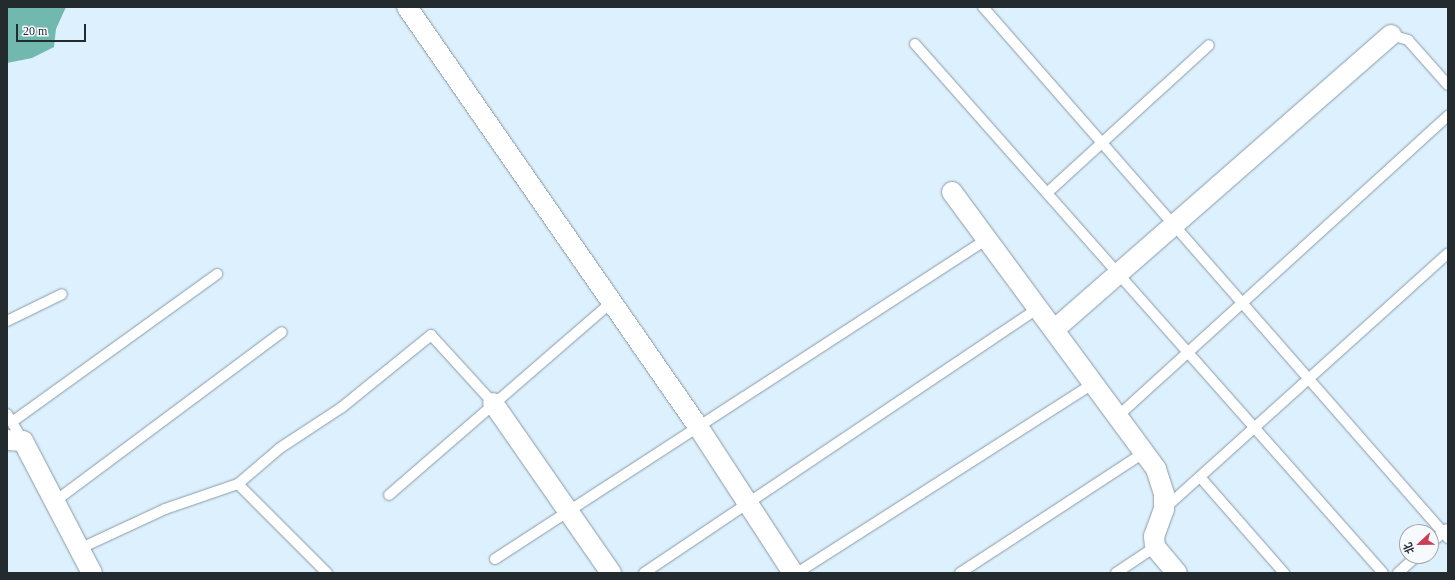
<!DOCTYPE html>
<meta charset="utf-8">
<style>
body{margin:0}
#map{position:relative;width:1455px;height:580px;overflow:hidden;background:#ddf0fd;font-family:"Times New Roman","Noto Sans SC",serif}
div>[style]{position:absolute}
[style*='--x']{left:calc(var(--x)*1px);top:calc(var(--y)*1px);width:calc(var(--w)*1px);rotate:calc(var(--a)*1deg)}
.water>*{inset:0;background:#71b9ae}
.roads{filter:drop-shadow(0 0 1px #899aa6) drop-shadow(0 0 1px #899aa6)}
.lane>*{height:10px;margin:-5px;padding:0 5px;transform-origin:5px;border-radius:5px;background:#fff}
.street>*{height:20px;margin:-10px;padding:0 10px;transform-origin:10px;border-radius:10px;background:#fff}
span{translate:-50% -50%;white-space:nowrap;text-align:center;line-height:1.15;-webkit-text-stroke:3px #f7fafd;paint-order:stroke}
.frame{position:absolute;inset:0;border:8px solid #242b2f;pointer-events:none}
.north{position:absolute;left:1399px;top:524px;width:40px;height:40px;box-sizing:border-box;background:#f7fafd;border:1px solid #a3a7ab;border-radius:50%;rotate:248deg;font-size:11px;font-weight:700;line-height:16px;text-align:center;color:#242b2f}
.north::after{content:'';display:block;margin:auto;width:14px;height:18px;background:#cc3c53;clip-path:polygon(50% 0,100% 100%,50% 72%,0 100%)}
.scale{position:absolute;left:16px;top:24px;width:70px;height:18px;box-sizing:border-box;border:2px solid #242b2f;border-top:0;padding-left:5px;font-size:12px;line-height:14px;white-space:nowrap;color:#242b2f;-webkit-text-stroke:3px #f7fafd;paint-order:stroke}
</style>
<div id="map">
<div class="water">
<div style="clip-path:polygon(7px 7px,66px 7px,56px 29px,54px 47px,32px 58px,7px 63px)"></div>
</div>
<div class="roads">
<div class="lane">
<div style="--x:983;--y:7;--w:706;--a:48.79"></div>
<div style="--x:1391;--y:35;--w:18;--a:16"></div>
<div style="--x:1408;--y:40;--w:60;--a:48.4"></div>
<div style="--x:915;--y:44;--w:706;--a:48.5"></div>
<div style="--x:1047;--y:193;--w:219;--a:-42.4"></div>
<div style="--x:7;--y:321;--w:61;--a:-26.1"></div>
<div style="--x:7;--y:414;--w:31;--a:59"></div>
<div style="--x:1118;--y:416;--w:446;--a:-42.3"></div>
<div style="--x:12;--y:422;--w:253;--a:-35.8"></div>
<div style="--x:1200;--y:477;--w:128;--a:48.8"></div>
<div style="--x:238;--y:484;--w:126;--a:45"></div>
<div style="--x:389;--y:495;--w:295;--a:-40.9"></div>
<div style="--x:54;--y:502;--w:284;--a:-36.7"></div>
<div style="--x:1164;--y:509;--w:382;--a:-42"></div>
<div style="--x:1431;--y:543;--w:21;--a:-41"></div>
<div style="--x:79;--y:549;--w:95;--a:-24.9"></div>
<div style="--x:165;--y:509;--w:77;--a:-18.9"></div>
<div style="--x:238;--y:484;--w:55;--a:-40.6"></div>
<div style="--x:280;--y:448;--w:73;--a:-33.3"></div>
<div style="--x:341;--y:408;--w:116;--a:-39"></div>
<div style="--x:431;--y:335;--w:92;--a:47.6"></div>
<div style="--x:495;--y:559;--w:587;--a:-33.04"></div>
<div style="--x:644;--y:573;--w:475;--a:-33.9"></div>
<div style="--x:797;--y:573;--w:353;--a:-32.6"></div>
<div style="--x:960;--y:573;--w:221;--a:-33.2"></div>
<div style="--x:1116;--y:573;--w:47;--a:-33.7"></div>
<div style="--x:1398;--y:573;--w:25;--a:-42"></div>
</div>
<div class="street">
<div style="--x:407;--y:7;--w:509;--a:55.25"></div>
<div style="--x:697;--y:425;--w:176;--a:57"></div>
<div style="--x:952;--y:192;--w:344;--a:53.6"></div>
<div style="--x:1156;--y:469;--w:26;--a:72"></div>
<div style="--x:1164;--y:494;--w:15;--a:90"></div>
<div style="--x:1164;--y:509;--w:29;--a:110"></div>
<div style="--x:1154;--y:536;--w:11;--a:85"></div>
<div style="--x:1155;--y:547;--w:34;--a:50"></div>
<div style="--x:1054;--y:330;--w:448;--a:-41.2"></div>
<div style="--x:493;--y:403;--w:207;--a:55.2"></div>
<div style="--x:7;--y:440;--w:16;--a:4"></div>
<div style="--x:23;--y:441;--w:149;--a:62.4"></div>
</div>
</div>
<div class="frame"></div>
<div class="north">北</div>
<div class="scale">20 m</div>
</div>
